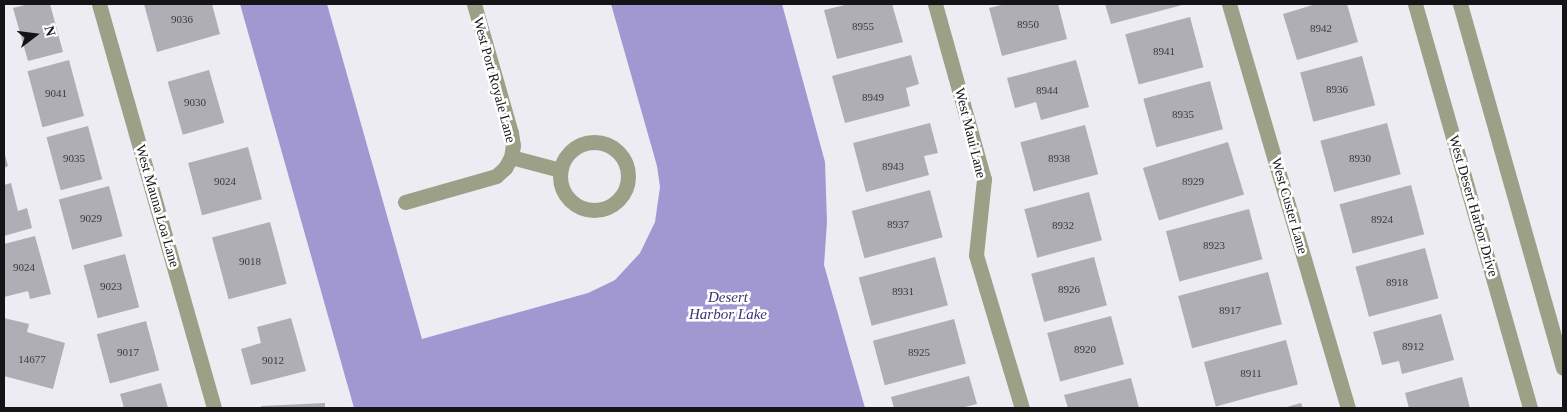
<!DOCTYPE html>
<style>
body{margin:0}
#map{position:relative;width:1567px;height:412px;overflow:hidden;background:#edecf2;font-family:Georgia,serif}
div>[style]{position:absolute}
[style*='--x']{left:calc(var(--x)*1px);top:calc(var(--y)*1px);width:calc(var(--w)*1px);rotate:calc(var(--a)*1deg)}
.water>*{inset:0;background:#a198d1}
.building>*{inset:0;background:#afaeb4;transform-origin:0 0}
.minor>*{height:15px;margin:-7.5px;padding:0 7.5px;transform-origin:7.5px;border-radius:7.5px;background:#9ba086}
.minor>.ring{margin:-7.5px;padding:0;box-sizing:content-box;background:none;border:15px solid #9ba086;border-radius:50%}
span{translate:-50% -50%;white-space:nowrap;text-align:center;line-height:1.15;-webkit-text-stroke:5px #fff;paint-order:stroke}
.number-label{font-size:11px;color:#3b3a3d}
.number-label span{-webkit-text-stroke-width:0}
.street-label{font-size:14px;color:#141315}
.water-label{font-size:15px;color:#402f73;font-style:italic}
.frame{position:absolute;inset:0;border:5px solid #141315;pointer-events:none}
.north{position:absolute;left:10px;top:10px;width:50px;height:50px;-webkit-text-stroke:4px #fff;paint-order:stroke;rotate:75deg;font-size:14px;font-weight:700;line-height:20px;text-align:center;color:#141315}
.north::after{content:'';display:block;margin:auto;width:18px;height:22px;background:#141315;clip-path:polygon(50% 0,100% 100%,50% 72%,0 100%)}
</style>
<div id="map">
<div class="water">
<div style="clip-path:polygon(240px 4px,327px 4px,422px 339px,588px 293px,615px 280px,640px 253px,655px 222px,660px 187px,657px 166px,611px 4px,782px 4px,825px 162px,827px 222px,824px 265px,865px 408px,354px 408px)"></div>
</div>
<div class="building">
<div style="clip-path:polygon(29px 4px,50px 4px,63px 52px,28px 61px,13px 8px)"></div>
<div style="clip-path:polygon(144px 4px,212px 4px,220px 34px,157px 52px)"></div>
<div style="clip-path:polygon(849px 4px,892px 4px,903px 42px,837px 59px,824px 10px)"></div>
<div style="clip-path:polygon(1006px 4px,1058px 4px,1067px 39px,1002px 56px,989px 8px)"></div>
<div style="clip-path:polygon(1105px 4px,1186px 4px,1111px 24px)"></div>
<div style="clip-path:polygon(1316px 4px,1347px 4px,1358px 42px,1297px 60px,1283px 14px)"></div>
<div style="left:1190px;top:17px;width:52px;height:67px;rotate:75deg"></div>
<div style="clip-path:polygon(911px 55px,919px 84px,906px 88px,910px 106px,845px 123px,832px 76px)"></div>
<div style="left:1362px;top:56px;width:51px;height:64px;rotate:75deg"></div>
<div style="left:69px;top:60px;width:58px;height:43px;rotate:75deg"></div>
<div style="clip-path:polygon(1076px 60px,1089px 107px,1041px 120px,1036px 102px,1015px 108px,1007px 78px)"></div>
<div style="left:209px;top:70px;width:55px;height:43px;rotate:74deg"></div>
<div style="left:1210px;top:81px;width:50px;height:69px;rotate:75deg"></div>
<div style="clip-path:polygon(930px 123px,938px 153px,924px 156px,929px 175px,866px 192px,853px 143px)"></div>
<div style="left:1387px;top:123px;width:53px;height:69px;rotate:75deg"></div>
<div style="left:1085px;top:125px;width:51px;height:67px;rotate:75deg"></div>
<div style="left:88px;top:126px;width:55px;height:43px;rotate:75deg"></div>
<div style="left:1228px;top:142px;width:55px;height:89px;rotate:73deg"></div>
<div style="left:248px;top:147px;width:54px;height:62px;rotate:75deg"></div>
<div style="clip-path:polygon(4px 151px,8px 166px,4px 168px)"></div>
<div style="clip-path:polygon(11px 183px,18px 211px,27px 208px,32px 228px,4px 236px,4px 185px)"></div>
<div style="left:1411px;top:185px;width:51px;height:74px;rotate:75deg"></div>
<div style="left:109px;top:186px;width:52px;height:52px;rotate:75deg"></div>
<div style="left:930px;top:190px;width:49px;height:81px;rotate:75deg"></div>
<div style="left:1089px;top:192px;width:50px;height:67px;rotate:75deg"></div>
<div style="left:1249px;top:209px;width:52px;height:86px;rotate:75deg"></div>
<div style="left:270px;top:222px;width:64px;height:60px;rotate:75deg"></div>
<div style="clip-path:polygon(35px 236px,51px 294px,30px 299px,28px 291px,4px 297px,4px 244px)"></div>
<div style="left:1425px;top:248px;width:52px;height:72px;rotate:75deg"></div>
<div style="left:125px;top:254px;width:55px;height:43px;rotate:75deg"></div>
<div style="left:935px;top:257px;width:50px;height:79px;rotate:75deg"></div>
<div style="left:1094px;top:257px;width:50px;height:65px;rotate:75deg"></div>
<div style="left:1268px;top:272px;width:54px;height:93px;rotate:75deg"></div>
<div style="clip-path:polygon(1441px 314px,1454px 360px,1402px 374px,1399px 361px,1382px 365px,1373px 332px)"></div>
<div style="left:1111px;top:316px;width:50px;height:66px;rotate:75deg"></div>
<div style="clip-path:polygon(4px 318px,29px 324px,27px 332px,65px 343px,53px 389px,4px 376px)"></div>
<div style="clip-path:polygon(291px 318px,306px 371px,251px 385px,241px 349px,261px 343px,257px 327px)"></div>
<div style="left:954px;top:319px;width:46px;height:84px;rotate:75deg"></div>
<div style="left:146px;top:321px;width:51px;height:51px;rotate:75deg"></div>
<div style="left:1286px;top:340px;width:46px;height:85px;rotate:75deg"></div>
<div style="clip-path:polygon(969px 376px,977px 404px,961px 408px,894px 408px,891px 397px)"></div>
<div style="clip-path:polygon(1462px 377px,1470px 408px,1409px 408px,1405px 393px)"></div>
<div style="clip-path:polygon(1131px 378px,1139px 408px,1068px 408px,1064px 395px)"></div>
<div style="clip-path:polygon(161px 383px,168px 408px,124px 408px,120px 394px)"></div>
<div style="clip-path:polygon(325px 403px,325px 408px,261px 408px,261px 406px)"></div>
<div style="clip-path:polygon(1301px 403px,1303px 408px,1283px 408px)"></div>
</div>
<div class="minor">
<div style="--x:99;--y:4;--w:420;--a:74.1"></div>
<div style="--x:474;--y:4;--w:134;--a:74"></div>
<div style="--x:511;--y:133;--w:12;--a:81"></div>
<div style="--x:513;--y:145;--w:12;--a:99"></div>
<div style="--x:935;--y:4;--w:182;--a:74.4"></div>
<div style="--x:984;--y:179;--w:76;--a:96"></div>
<div style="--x:976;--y:255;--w:160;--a:73.3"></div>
<div style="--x:1229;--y:4;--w:421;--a:73.6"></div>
<div style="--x:1415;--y:4;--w:420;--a:74.1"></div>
<div style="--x:1460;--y:4;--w:378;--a:74.2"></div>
<div class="ring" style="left:560px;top:142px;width:53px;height:53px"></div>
<div style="--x:405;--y:202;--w:95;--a:-15.9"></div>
<div style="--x:496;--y:176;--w:12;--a:-42"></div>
<div style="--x:505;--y:168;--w:13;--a:-61"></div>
<div style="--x:511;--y:157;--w:51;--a:14.9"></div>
</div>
<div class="number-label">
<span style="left:182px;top:19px">9036</span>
<span style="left:1028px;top:24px">8950</span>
<span style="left:863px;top:26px">8955</span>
<span style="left:1321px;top:28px">8942</span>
<span style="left:1164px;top:51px">8941</span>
<span style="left:1337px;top:89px">8936</span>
<span style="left:1047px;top:90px">8944</span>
<span style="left:56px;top:93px">9041</span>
<span style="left:873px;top:97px">8949</span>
<span style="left:195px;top:102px">9030</span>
<span style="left:1183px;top:114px">8935</span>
<span style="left:74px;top:158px">9035</span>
<span style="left:1059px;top:158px">8938</span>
<span style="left:1360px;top:158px">8930</span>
<span style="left:893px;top:166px">8943</span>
<span style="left:225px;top:181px">9024</span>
<span style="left:1193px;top:181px">8929</span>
<span style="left:91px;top:218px">9029</span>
<span style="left:1382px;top:219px">8924</span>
<span style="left:898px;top:224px">8937</span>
<span style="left:1063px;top:225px">8932</span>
<span style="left:1214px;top:245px">8923</span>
<span style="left:250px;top:261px">9018</span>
<span style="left:24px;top:267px">9024</span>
<span style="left:1397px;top:282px">8918</span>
<span style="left:111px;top:286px">9023</span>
<span style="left:1069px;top:289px">8926</span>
<span style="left:903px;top:291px">8931</span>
<span style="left:1230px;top:310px">8917</span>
<span style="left:1413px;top:346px">8912</span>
<span style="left:1085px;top:349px">8920</span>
<span style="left:128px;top:352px">9017</span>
<span style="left:919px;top:352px">8925</span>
<span style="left:32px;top:359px">14677</span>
<span style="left:273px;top:360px">9012</span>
<span style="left:1251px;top:373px">8911</span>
</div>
<div class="street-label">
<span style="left:494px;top:80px;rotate:75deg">West Port Royale Lane</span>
<span style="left:970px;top:133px;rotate:76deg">West Maui Lane</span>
<span style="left:157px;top:206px;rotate:74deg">West Mauna Loa Lane</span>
<span style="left:1289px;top:206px;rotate:74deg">West Custer Lane</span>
<span style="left:1473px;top:206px;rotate:74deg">West Desert Harbor Drive</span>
</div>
<div class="water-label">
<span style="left:728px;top:306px">Desert<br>Harbor Lake</span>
</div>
<div class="frame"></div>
<div class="north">N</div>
</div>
